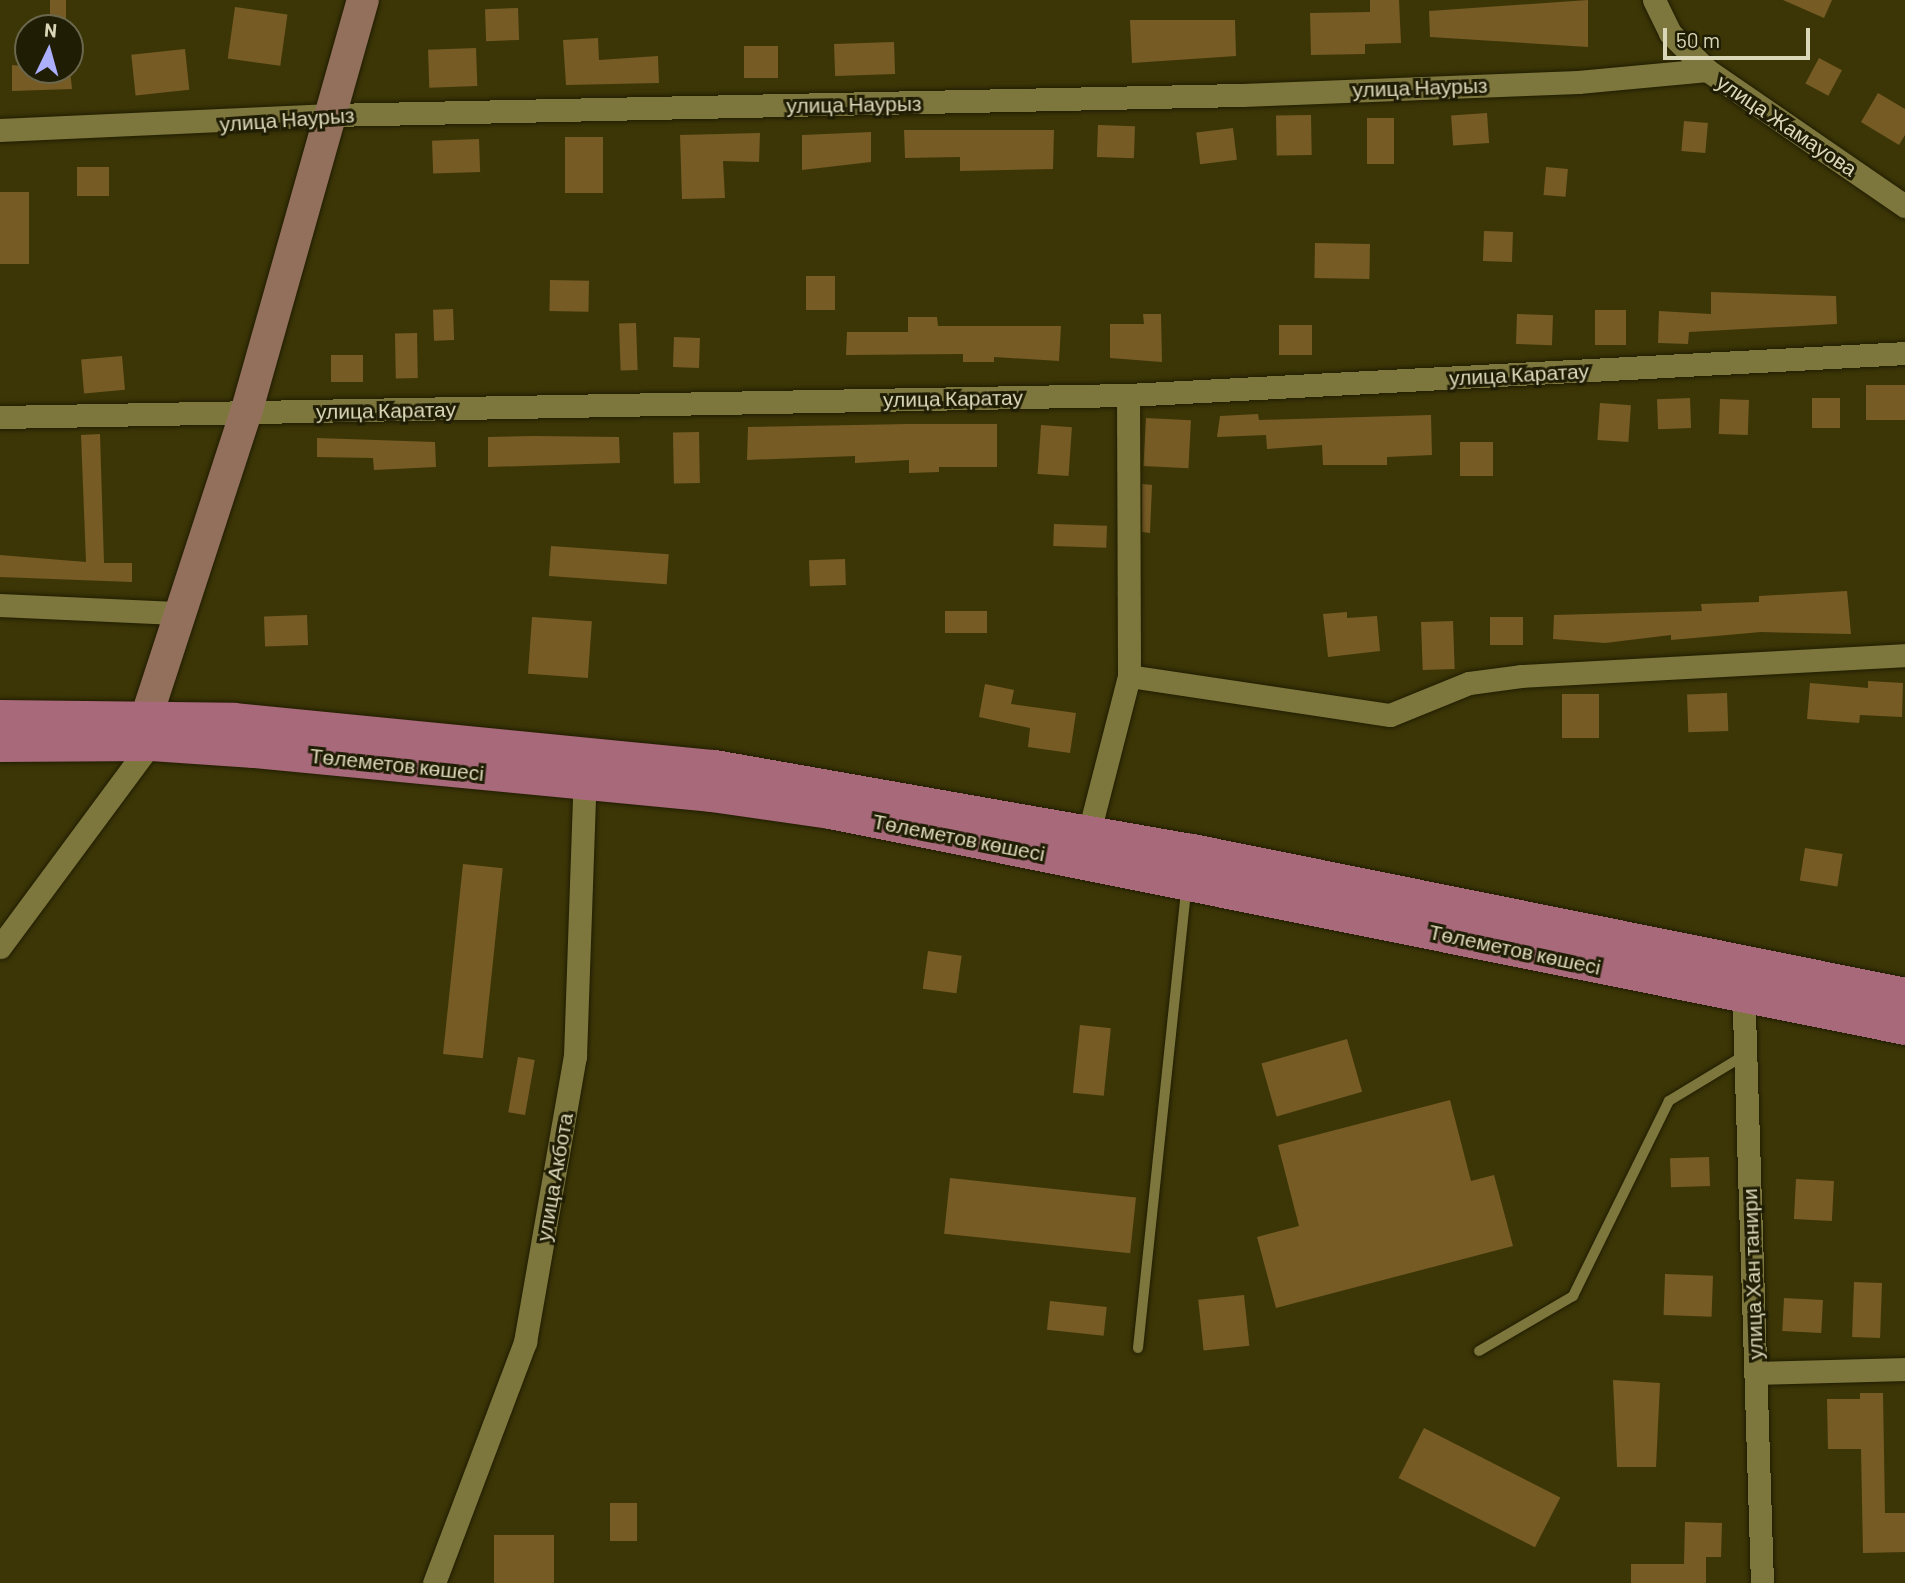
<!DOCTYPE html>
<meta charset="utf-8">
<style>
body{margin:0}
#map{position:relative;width:1905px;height:1583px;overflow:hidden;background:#3c3607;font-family:Barlow,sans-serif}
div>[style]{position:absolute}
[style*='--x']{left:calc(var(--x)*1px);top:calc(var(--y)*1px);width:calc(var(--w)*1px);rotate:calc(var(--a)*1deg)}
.building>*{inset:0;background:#765b25;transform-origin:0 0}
.roads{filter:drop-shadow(0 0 2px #211d00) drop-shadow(0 0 2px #211d00)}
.lane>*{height:10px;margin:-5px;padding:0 5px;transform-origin:5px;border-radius:5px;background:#7e773d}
.street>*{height:23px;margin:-11.5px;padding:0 11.5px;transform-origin:11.5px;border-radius:11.5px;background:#7e773d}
.secondary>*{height:32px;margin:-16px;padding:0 16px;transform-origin:16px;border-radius:16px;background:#93705b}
.primary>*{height:35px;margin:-17.5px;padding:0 17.5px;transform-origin:17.5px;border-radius:17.5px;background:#a8697a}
span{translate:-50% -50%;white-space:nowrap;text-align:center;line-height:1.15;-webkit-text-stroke:6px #201d05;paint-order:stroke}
.street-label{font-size:21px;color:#dad7b9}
.north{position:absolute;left:14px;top:14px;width:70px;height:70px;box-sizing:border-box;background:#201d05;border:2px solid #6a674d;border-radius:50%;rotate:5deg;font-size:19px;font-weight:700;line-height:28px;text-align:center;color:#dad7b9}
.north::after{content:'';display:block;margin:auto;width:24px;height:32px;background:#acaffb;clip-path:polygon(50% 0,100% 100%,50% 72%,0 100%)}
.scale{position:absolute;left:1663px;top:28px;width:147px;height:32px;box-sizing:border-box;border:4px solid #dad7b9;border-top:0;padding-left:9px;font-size:21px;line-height:24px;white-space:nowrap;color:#dad7b9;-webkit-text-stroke:5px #201d05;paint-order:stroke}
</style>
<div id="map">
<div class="building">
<div style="left:50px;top:0;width:16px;height:28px"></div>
<div style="clip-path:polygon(1370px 0,1399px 0,1401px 43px,1365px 44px,1365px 54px,1311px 55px,1310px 13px,1370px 12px)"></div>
<div style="clip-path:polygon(1588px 0,1588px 47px,1430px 37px,1429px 11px)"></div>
<div style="clip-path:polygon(1783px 0,1832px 0,1824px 18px)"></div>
<div style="left:235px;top:7px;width:53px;height:52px;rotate:8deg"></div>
<div style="left:518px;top:8px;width:32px;height:33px;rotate:88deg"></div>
<div style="clip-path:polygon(1130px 20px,1235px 20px,1236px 56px,1132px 63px)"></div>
<div style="clip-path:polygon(598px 38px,599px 60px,658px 56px,659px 83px,566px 85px,563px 40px)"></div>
<div style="left:894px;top:42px;width:32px;height:60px;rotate:88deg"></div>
<div style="left:744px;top:46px;width:34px;height:32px"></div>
<div style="left:476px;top:48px;width:38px;height:48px;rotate:88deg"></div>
<div style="left:185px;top:49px;width:41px;height:54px;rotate:84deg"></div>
<div style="left:1819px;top:58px;width:26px;height:29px;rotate:28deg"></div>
<div style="clip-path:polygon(12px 65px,70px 70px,72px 89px,12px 91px)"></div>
<div style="clip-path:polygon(1878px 93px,1905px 109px,1905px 135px,1899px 145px,1861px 122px)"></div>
<div style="left:1487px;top:113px;width:30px;height:36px;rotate:86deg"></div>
<div style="left:1311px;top:115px;width:40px;height:35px;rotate:89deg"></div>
<div style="left:1367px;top:118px;width:27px;height:46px"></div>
<div style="left:1684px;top:121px;width:24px;height:30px;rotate:5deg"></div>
<div style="left:1098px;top:125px;width:37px;height:32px;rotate:2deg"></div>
<div style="left:1233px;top:128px;width:32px;height:37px;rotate:83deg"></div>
<div style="clip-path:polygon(904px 130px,1054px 130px,1053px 169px,960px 171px,960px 157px,905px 158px)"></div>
<div style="clip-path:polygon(871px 132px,871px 162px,802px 170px,802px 135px)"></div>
<div style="clip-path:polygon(760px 133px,759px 162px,723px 161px,725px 198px,682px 199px,680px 135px)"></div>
<div style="left:565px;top:137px;width:38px;height:56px"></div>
<div style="left:479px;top:139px;width:33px;height:47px;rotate:88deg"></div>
<div style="left:109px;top:167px;width:29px;height:32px;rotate:90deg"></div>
<div style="left:1546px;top:167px;width:22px;height:28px;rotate:5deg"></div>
<div style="left:0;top:192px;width:29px;height:72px"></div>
<div style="left:1484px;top:231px;width:29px;height:30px;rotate:2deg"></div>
<div style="left:1315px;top:243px;width:55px;height:35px;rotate:1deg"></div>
<div style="left:806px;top:276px;width:29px;height:34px"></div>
<div style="left:550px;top:280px;width:39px;height:31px;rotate:1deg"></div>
<div style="clip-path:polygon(1711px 292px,1836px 296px,1837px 324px,1689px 332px,1688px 344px,1658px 343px,1659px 311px,1711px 314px)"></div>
<div style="left:453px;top:309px;width:31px;height:20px;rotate:88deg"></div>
<div style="left:1595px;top:310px;width:31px;height:35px"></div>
<div style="clip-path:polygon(1143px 314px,1161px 314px,1162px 362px,1110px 358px,1110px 324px,1144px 324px)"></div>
<div style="left:1517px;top:314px;width:36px;height:30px;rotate:2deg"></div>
<div style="clip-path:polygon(908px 317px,937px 317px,938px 326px,1061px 326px,1059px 361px,994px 357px,994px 362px,963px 362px,963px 354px,846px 355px,847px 332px,908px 332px)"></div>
<div style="left:636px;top:323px;width:47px;height:17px;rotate:88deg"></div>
<div style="left:1279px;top:325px;width:33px;height:30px"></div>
<div style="left:417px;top:333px;width:45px;height:22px;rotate:89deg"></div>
<div style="left:674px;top:337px;width:26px;height:30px;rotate:2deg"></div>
<div style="left:331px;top:355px;width:32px;height:27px"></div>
<div style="left:122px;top:356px;width:34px;height:41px;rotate:85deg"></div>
<div style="left:1905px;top:385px;width:35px;height:39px;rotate:90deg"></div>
<div style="left:1690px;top:398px;width:30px;height:33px;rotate:88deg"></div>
<div style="left:1812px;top:398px;width:28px;height:30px"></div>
<div style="left:1720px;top:399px;width:29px;height:35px;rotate:2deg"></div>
<div style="left:1600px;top:403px;width:31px;height:37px;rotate:4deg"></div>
<div style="clip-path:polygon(1258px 414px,1259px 420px,1431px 415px,1432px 455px,1387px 457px,1387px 465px,1323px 465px,1322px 445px,1267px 449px,1266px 435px,1217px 437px,1220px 416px)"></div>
<div style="left:1146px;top:418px;width:45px;height:48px;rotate:3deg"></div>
<div style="clip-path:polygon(908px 424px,997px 424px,997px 467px,939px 467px,939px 472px,909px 473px,909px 460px,855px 463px,855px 456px,747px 460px,748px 427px)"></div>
<div style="left:1041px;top:425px;width:31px;height:49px;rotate:4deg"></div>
<div style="left:699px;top:432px;width:51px;height:26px;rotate:89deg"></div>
<div style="clip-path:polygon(100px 434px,104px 563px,132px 563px,132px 582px,0 577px,0 555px,86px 562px,81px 435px)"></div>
<div style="clip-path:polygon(534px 436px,619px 437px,620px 463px,488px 467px,488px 437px)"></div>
<div style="clip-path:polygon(317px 438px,435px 442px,436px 467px,374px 470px,373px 458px,317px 457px)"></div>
<div style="left:1460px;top:442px;width:33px;height:34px"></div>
<div style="clip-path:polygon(1142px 484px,1152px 485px,1150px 533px,1142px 532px)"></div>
<div style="left:1054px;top:524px;width:53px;height:22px;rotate:2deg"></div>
<div style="left:551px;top:546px;width:118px;height:30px;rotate:4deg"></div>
<div style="left:845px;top:559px;width:26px;height:36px;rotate:88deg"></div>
<div style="clip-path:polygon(1847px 591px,1851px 634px,1761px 632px,1671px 640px,1671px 635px,1605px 643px,1553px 639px,1554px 615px,1702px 611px,1701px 604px,1759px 602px,1759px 596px)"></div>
<div style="left:945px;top:611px;width:42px;height:22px"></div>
<div style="clip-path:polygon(1347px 612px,1347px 618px,1377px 616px,1380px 651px,1328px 657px,1323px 614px)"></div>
<div style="left:307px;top:615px;width:30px;height:43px;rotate:88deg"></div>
<div style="left:532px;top:617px;width:60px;height:57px;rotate:4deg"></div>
<div style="left:1490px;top:617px;width:33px;height:28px"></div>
<div style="left:1453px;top:621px;width:48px;height:32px;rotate:88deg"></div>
<div style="clip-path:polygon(1868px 681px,1903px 683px,1902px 717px,1860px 715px,1859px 723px,1807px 719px,1810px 683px,1868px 688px)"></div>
<div style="clip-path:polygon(985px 684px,1014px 690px,1011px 704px,1076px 713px,1070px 753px,1028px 747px,1030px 728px,979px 717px)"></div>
<div style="left:1727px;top:693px;width:38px;height:40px;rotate:88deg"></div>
<div style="left:1562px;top:694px;width:37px;height:44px"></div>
<div style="left:1805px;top:848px;width:38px;height:33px;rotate:9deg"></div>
<div style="left:463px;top:864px;width:40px;height:191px;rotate:6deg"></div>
<div style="left:928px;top:951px;width:34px;height:38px;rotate:8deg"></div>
<div style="left:1080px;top:1025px;width:31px;height:68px;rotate:6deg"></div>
<div style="left:1347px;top:1039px;width:55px;height:89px;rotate:74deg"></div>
<div style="left:518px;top:1057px;width:17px;height:56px;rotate:10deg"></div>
<div style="clip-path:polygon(1450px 1100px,1471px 1181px,1494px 1175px,1513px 1246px,1276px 1308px,1257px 1237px,1299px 1226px,1278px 1145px)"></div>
<div style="left:1709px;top:1157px;width:29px;height:39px;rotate:88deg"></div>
<div style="left:950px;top:1178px;width:187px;height:56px;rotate:6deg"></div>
<div style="left:1796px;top:1179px;width:38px;height:40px;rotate:3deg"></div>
<div style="left:1665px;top:1274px;width:48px;height:41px;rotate:2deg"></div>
<div style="left:1854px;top:1282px;width:28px;height:55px;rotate:2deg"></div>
<div style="left:1244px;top:1295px;width:51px;height:46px;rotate:84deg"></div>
<div style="left:1784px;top:1298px;width:39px;height:33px;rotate:3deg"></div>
<div style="left:1050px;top:1301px;width:57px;height:29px;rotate:6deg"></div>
<div style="clip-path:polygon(1613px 1380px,1660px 1383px,1656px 1467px,1617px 1467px)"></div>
<div style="clip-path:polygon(1860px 1393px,1883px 1393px,1885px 1513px,1905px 1513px,1905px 1552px,1863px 1553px,1861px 1449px,1828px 1449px,1827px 1399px,1860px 1399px)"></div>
<div style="left:1424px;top:1428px;width:153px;height:56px;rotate:27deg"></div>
<div style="left:610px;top:1503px;width:27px;height:38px"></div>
<div style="clip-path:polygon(1685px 1522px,1722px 1523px,1721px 1557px,1706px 1557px,1706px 1583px,1631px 1583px,1631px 1564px,1684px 1564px)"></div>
<div style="left:494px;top:1535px;width:60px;height:48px"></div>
</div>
<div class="roads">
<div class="lane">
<div style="--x:1138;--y:1348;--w:462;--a:-84"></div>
<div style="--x:1479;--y:1351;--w:109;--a:-30.3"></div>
<div style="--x:1573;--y:1296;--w:217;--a:-63.8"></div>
<div style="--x:1669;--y:1101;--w:89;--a:-31.2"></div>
</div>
<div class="street">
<div style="--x:1654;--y:0;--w:37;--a:64"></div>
<div style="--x:1670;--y:33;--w:52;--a:45"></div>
<div style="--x:1707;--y:70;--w:240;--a:34.5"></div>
<div style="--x:0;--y:130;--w:331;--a:-2.6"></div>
<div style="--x:331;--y:115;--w:911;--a:-1.26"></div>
<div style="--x:1242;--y:95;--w:336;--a:-2.2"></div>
<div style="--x:1578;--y:82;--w:130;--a:-5.3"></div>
<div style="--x:0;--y:417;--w:1128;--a:-1.12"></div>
<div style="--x:1128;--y:395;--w:778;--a:-3.09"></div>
<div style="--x:0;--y:605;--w:176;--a:2.6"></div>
<div style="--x:1129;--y:676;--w:264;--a:8.5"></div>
<div style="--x:1390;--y:715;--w:85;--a:-22.1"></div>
<div style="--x:1469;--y:683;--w:52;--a:-7.7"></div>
<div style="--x:1521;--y:676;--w:385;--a:-3.1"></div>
<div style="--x:1089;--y:832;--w:161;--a:-75.6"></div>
<div style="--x:1129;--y:676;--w:281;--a:-90.2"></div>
<div style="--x:0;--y:947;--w:254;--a:-53.5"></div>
<div style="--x:1743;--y:982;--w:601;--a:88.19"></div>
<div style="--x:1755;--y:1373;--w:150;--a:-1.5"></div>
<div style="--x:434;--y:1583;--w:258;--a:-69.3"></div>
<div style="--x:525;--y:1342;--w:290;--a:-80.1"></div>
<div style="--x:575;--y:1056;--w:286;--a:-88"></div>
</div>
<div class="secondary">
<div style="--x:147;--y:715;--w:318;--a:-71.9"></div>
<div style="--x:246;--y:413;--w:429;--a:-74.2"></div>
</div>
<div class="primary">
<div style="--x:0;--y:717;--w:233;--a:0.7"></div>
<div style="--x:233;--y:720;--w:483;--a:5.6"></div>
<div style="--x:714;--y:767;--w:485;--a:10"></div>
<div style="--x:1192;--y:851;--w:727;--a:11.42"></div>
<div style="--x:0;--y:744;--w:151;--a:-0.4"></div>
<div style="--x:151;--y:743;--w:103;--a:3.9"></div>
<div style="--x:254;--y:750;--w:459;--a:5.5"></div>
<div style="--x:711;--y:794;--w:120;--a:8.1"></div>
<div style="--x:830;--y:811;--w:1096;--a:11.36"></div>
</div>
</div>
<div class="street-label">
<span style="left:1420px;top:87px;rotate:-2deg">улица Наурыз</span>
<span style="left:854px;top:104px;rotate:-1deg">улица Наурыз</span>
<span style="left:287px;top:119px;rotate:-4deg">улица Наурыз</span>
<span style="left:1787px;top:125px;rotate:34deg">улица Жамауова</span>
<span style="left:1519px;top:374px;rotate:-3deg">улица Каратау</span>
<span style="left:953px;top:398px;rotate:-1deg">улица Каратау</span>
<span style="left:386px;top:410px;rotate:-1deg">улица Каратау</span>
<span style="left:397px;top:764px;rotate:6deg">Төлеметов көшесі</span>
<span style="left:959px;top:837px;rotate:11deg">Төлеметов көшесі</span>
<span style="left:1515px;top:949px;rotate:12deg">Төлеметов көшесі</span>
<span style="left:554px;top:1177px;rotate:-80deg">улица Акбота</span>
<span style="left:1752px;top:1274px;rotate:-92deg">улица Хан танири</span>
</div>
<div class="north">N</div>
<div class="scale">50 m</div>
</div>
